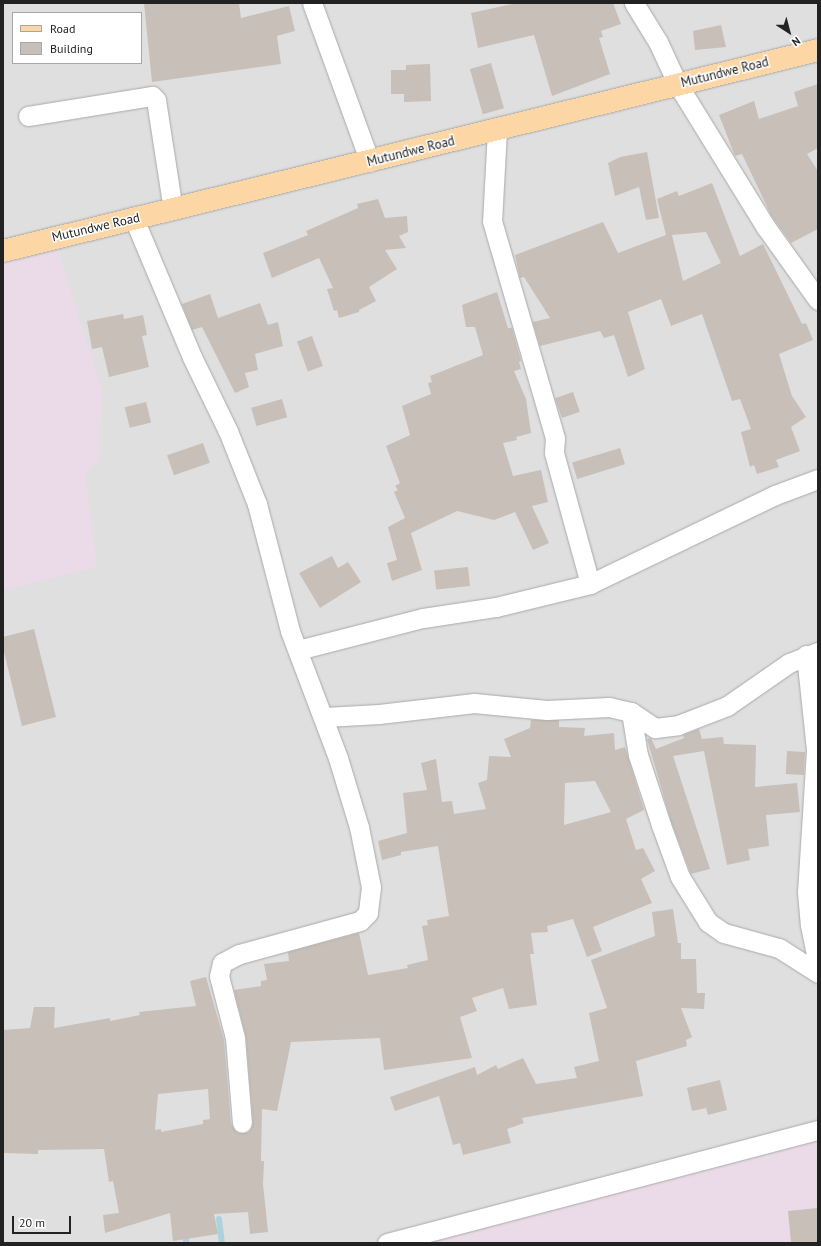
<!DOCTYPE html>
<style>
body{margin:0}
#map{position:relative;width:821px;height:1246px;overflow:hidden;background:#f2efe9;font-family:"PT Sans",sans-serif}
div>[style]{position:absolute}
[style*='--x']{left:calc(var(--x)*1px);top:calc(var(--y)*1px);width:calc(var(--w)*1px);rotate:calc(var(--a)*1deg)}
.residential>*{inset:0;background:#e0dfdf}
.industrial>*{inset:0;background:#ebdbe8}
.stream>*{height:6px;margin:-3px;padding:0 3px;transform-origin:3px;border-radius:3px;background:#aad3df}
.building>*{inset:0;background:#c7bfb8;transform-origin:0 0}
.roads{filter:drop-shadow(0 0 1px #a9a9a9) drop-shadow(0 0 1px #a9a9a9)}
.minor>*{height:19px;margin:-9.5px;padding:0 9.5px;transform-origin:9.5px;border-radius:9.5px;background:#fff}
.major>*{height:22px;margin:-11px;padding:0 11px;transform-origin:11px;border-radius:11px;background:#fcd6a4}
span{translate:-50% -50%;white-space:nowrap;text-align:center;line-height:1.15;-webkit-text-stroke:3px #fff;paint-order:stroke}
.street-label{font-size:13px;color:#222}
.frame{position:absolute;inset:0;border:4px solid #222;pointer-events:none}
.legend{position:absolute;left:12px;top:12px;width:130px;height:52px;box-sizing:border-box;background:#fff;border:1px solid #a7a7a7;margin:0;padding:5px 7px;list-style:none;font-size:12px;color:#222}
.legend li{display:flex;align-items:center;gap:8px;height:20px}
.legend b{width:20px;border:1px solid #a7a7a7}
.north{position:absolute;left:769px;top:12px;width:40px;height:40px;-webkit-text-stroke:3px #fff;paint-order:stroke;rotate:144deg;font-size:11px;font-weight:700;line-height:16px;text-align:center;color:#222}
.north::after{content:'';display:block;margin:auto;width:14px;height:18px;background:#222;clip-path:polygon(50% 0,100% 100%,50% 72%,0 100%)}
.scale{position:absolute;left:12px;top:1216px;width:59px;height:18px;box-sizing:border-box;border:2px solid #222;border-top:0;padding-left:5px;font-size:12px;line-height:14px;white-space:nowrap;color:#222;-webkit-text-stroke:3px #fff;paint-order:stroke}
</style>
<div id="map">
<div class="residential">
<div style="clip-path:polygon(evenodd,3px 3px,818px 3px,818px 1243px,3px 1243px,3px 3px,13px 13px,141px 13px,141px 63px,13px 63px,13px 13px)"></div>
</div>
<div class="industrial">
<div style="clip-path:polygon(58px 251px,102px 390px,99px 461px,85px 472px,97px 567px,3px 590px,3px 262px)"></div>
<div style="clip-path:polygon(818px 1137px,818px 1243px,413px 1243px)"></div>
</div>
<div class="stream">
<div style="--x:219;--y:1219;--w:24;--a:83"></div>
<div style="--x:186;--y:1232;--w:11;--a:90"></div>
</div>
<div class="building">
<div style="clip-path:polygon(144px 3px,239px 3px,241px 18px,289px 6px,295px 31px,277px 36px,281px 64px,152px 82px)"></div>
<div style="clip-path:polygon(517px 3px,613px 3px,621px 24px,601px 31px,603px 37px,599px 38px,610px 74px,552px 96px,534px 35px,478px 48px,471px 13px)"></div>
<div style="clip-path:polygon(721px 25px,726px 47px,695px 50px,693px 31px)"></div>
<div style="left:491px;top:63px;width:47px;height:22px;rotate:74deg"></div>
<div style="clip-path:polygon(430px 64px,431px 101px,404px 102px,404px 94px,391px 94px,391px 70px,406px 70px,406px 65px)"></div>
<div style="clip-path:polygon(818px 84px,818px 148px,807px 154px,818px 171px,818px 229px,791px 243px,771px 215px,742px 154px,735px 156px,719px 115px,754px 101px,759px 119px,798px 106px,794px 92px)"></div>
<div style="clip-path:polygon(647px 152px,659px 218px,646px 220px,639px 187px,615px 196px,608px 163px,620px 157px)"></div>
<div style="clip-path:polygon(evenodd,712px 183px,740px 256px,763px 244px,802px 324px,806px 323px,813px 340px,779px 354px,792px 396px,806px 417px,791px 427px,800px 451px,776px 460px,779px 467px,757px 474px,754px 465px,750px 467px,741px 432px,751px 429px,740px 399px,732px 401px,702px 314px,671px 326px,661px 299px,628px 312px,645px 369px,628px 377px,614px 335px,604px 338px,600px 331px,540px 346px,533px 322px,550px 318px,524px 277px,520px 278px,515px 255px,603px 222px,618px 253px,666px 235px,657px 199px,677px 191px,679px 196px,712px 183px,706px 232px,721px 263px,683px 281px,672px 235px,706px 232px)"></div>
<div style="clip-path:polygon(378px 199px,385px 218px,407px 216px,408px 232px,399px 236px,406px 248px,385px 250px,397px 269px,369px 287px,376px 301px,359px 310px,359px 312px,339px 318px,337px 310px,334px 311px,327px 289px,333px 288px,319px 258px,272px 278px,263px 253px,308px 235px,306px 231px,358px 208px,357px 204px)"></div>
<div style="clip-path:polygon(497px 292px,508px 328px,512px 328px,521px 361px,519px 362px,521px 369px,514px 371px,526px 399px,531px 433px,516px 437px,517px 440px,503px 443px,513px 476px,541px 470px,548px 502px,532px 506px,549px 543px,533px 550px,515px 512px,494px 520px,457px 511px,411px 533px,422px 570px,392px 581px,387px 563px,397px 560px,388px 527px,405px 518px,394px 492px,398px 490px,395px 486px,400px 483px,386px 446px,410px 435px,402px 406px,431px 394px,428px 383px,432px 382px,430px 376px,483px 355px,475px 327px,466px 327px,462px 305px)"></div>
<div style="clip-path:polygon(210px 294px,218px 318px,260px 303px,268px 325px,278px 322px,283px 346px,255px 354px,258px 370px,245px 373px,249px 387px,235px 393px,202px 327px,192px 330px,182px 304px)"></div>
<div style="clip-path:polygon(123px 314px,124px 319px,143px 315px,147px 335px,142px 336px,149px 367px,109px 377px,102px 347px,92px 349px,87px 321px)"></div>
<div style="left:312px;top:336px;width:32px;height:16px;rotate:70deg"></div>
<div style="left:573px;top:392px;width:21px;height:19px;rotate:71deg"></div>
<div style="left:282px;top:399px;width:19px;height:32px;rotate:74deg"></div>
<div style="left:146px;top:402px;width:21px;height:22px;rotate:76deg"></div>
<div style="left:203px;top:443px;width:21px;height:38px;rotate:71deg"></div>
<div style="left:620px;top:448px;width:17px;height:50px;rotate:73deg"></div>
<div style="clip-path:polygon(332px 556px,338px 568px,348px 562px,361px 582px,320px 608px,299px 573px)"></div>
<div style="left:468px;top:567px;width:19px;height:34px;rotate:84deg"></div>
<div style="clip-path:polygon(34px 629px,56px 717px,22px 726px,3px 648px,3px 637px)"></div>
<div style="clip-path:polygon(evenodd,531px 720px,559px 720px,559px 727px,585px 728px,584px 736px,614px 733px,615px 750px,625px 747px,644px 810px,626px 819px,636px 850px,643px 848px,655px 871px,641px 879px,652px 903px,593px 927px,602px 951px,587px 957px,573px 919px,547px 926px,548px 932px,531px 933px,534px 954px,530px 954px,537px 1005px,509px 1009px,503px 988px,472px 998px,477px 1011px,460px 1017px,472px 1058px,384px 1070px,380px 1038px,291px 1042px,277px 1111px,262px 1109px,261px 1161px,264px 1161px,263px 1184px,268px 1232px,250px 1234px,248px 1212px,214px 1214px,218px 1234px,173px 1241px,170px 1213px,105px 1233px,103px 1215px,119px 1213px,113px 1181px,109px 1182px,104px 1149px,38px 1150px,38px 1154px,3px 1153px,3px 1030px,30px 1028px,34px 1007px,55px 1007px,54px 1028px,110px 1018px,110px 1021px,140px 1015px,139px 1012px,196px 1006px,190px 981px,206px 977px,224px 1040px,231px 1124px,238px 1133px,249px 1132px,253px 1122px,246px 1037px,234px 990px,261px 986px,261px 981px,267px 980px,264px 964px,289px 961px,288px 952px,359px 933px,368px 975px,408px 968px,407px 965px,428px 960px,422px 926px,428px 925px,427px 920px,449px 916px,438px 846px,401px 852px,401px 855px,382px 860px,378px 841px,407px 833px,403px 793px,427px 790px,421px 763px,436px 759px,442px 802px,452px 801px,454px 814px,486px 809px,478px 783px,487px 780px,489px 756px,511px 757px,504px 739px,530px 728px,531px 720px,595px 781px,611px 812px,564px 825px,565px 783px,595px 781px,531px 720px,208px 1089px,210px 1119px,203px 1120px,203px 1124px,161px 1132px,161px 1129px,155px 1130px,158px 1094px,208px 1089px)"></div>
<div style="clip-path:polygon(699px 729px,703px 743px,702px 739px,723px 737px,724px 744px,756px 745px,755px 787px,797px 783px,800px 812px,766px 815px,769px 846px,748px 849px,750px 860px,727px 865px,704px 751px,673px 756px,710px 869px,691px 874px,671px 821px,647px 739px,651px 738px,656px 749px,684px 738px,683px 735px)"></div>
<div style="left:787px;top:751px;width:18px;height:23px;rotate:3deg"></div>
<div style="clip-path:polygon(673px 909px,678px 943px,681px 943px,681px 959px,696px 959px,697px 993px,705px 993px,704px 1009px,681px 1008px,692px 1037px,686px 1040px,687px 1046px,636px 1061px,643px 1096px,522px 1118px,524px 1123px,507px 1129px,511px 1143px,463px 1155px,460px 1143px,453px 1145px,439px 1096px,395px 1111px,390px 1097px,475px 1067px,477px 1075px,496px 1065px,498px 1069px,523px 1058px,536px 1084px,577px 1078px,574px 1067px,599px 1061px,589px 1013px,607px 1008px,591px 960px,655px 936px,652px 912px)"></div>
<div style="clip-path:polygon(720px 1080px,727px 1110px,708px 1115px,706px 1108px,692px 1111px,687px 1088px)"></div>
<div style="clip-path:polygon(818px 1208px,818px 1243px,791px 1243px,788px 1211px)"></div>
</div>
<div class="roads">
<div class="minor">
<div style="--x:312;--y:3;--w:169;--a:70"></div>
<div style="--x:634;--y:3;--w:46;--a:58.4"></div>
<div style="--x:658;--y:42;--w:47;--a:65.1"></div>
<div style="--x:678;--y:85;--w:166;--a:58.3"></div>
<div style="--x:765;--y:226;--w:91;--a:54.4"></div>
<div style="--x:28;--y:116;--w:126;--a:-9.2"></div>
<div style="--x:152;--y:96;--w:6;--a:45"></div>
<div style="--x:156;--y:100;--w:111;--a:81.2"></div>
<div style="--x:497;--y:130;--w:91;--a:93.1"></div>
<div style="--x:492;--y:221;--w:226;--a:73.8"></div>
<div style="--x:555;--y:438;--w:15;--a:94"></div>
<div style="--x:554;--y:453;--w:136;--a:74.6"></div>
<div style="--x:134;--y:219;--w:150;--a:67.2"></div>
<div style="--x:192;--y:357;--w:82;--a:64.1"></div>
<div style="--x:228;--y:431;--w:79;--a:68.3"></div>
<div style="--x:257;--y:504;--w:131;--a:75.4"></div>
<div style="--x:290;--y:631;--w:136;--a:69.3"></div>
<div style="--x:338;--y:758;--w:72;--a:73.1"></div>
<div style="--x:359;--y:827;--w:61;--a:78.7"></div>
<div style="--x:371;--y:887;--w:26;--a:97"></div>
<div style="--x:368;--y:913;--w:11;--a:135"></div>
<div style="--x:360;--y:921;--w:125;--a:164.7"></div>
<div style="--x:239;--y:954;--w:19;--a:152"></div>
<div style="--x:222;--y:963;--w:13;--a:103"></div>
<div style="--x:219;--y:976;--w:64;--a:75.5"></div>
<div style="--x:235;--y:1038;--w:85;--a:85.3"></div>
<div style="--x:298;--y:650;--w:129;--a:-14.4"></div>
<div style="--x:423;--y:618;--w:74;--a:-8.6"></div>
<div style="--x:496;--y:607;--w:97;--a:-13.7"></div>
<div style="--x:590;--y:584;--w:205;--a:-25.7"></div>
<div style="--x:775;--y:495;--w:46;--a:-20.4"></div>
<div style="--x:806;--y:655;--w:96;--a:84"></div>
<div style="--x:816;--y:750;--w:142;--a:93.6"></div>
<div style="--x:807;--y:892;--w:33;--a:85"></div>
<div style="--x:810;--y:925;--w:41;--a:78.7"></div>
<div style="--x:631;--y:712;--w:44;--a:80.8"></div>
<div style="--x:638;--y:755;--w:74;--a:71.8"></div>
<div style="--x:661;--y:825;--w:55;--a:69.9"></div>
<div style="--x:680;--y:877;--w:53;--a:58.1"></div>
<div style="--x:708;--y:922;--w:19;--a:35"></div>
<div style="--x:724;--y:933;--w:57;--a:15.3"></div>
<div style="--x:779;--y:948;--w:46;--a:32.7"></div>
<div style="--x:325;--y:717;--w:54;--a:-3.2"></div>
<div style="--x:379;--y:714;--w:96;--a:-6.6"></div>
<div style="--x:474;--y:703;--w:73;--a:5.5"></div>
<div style="--x:547;--y:710;--w:62;--a:-2.8"></div>
<div style="--x:609;--y:707;--w:23;--a:13"></div>
<div style="--x:631;--y:712;--w:29;--a:34"></div>
<div style="--x:655;--y:728;--w:23;--a:-7"></div>
<div style="--x:678;--y:725;--w:53;--a:-21.2"></div>
<div style="--x:727;--y:706;--w:75;--a:-34.7"></div>
<div style="--x:789;--y:663;--w:31;--a:-21"></div>
<div style="--x:387;--y:1243;--w:446;--a:-14.7"></div>
</div>
<div class="major">
<div style="--x:3;--y:251;--w:839;--a:-13.85"></div>
</div>
</div>
<div class="street-label">
<span style="left:725px;top:73px;rotate:-14deg">Mutundwe Road</span>
<span style="left:411px;top:152px;rotate:-14deg">Mutundwe Road</span>
<span style="left:96px;top:228px;rotate:-13deg">Mutundwe Road</span>
</div>
<div class="frame"></div>
<ul class="legend">
<li><b style="height:5px;background:#fcd6a4"></b>Road</li>
<li><b style="height:11px;background:#c7bfb8"></b>Building</li>
</ul>
<div class="north">N</div>
<div class="scale">20 m</div>
</div>
